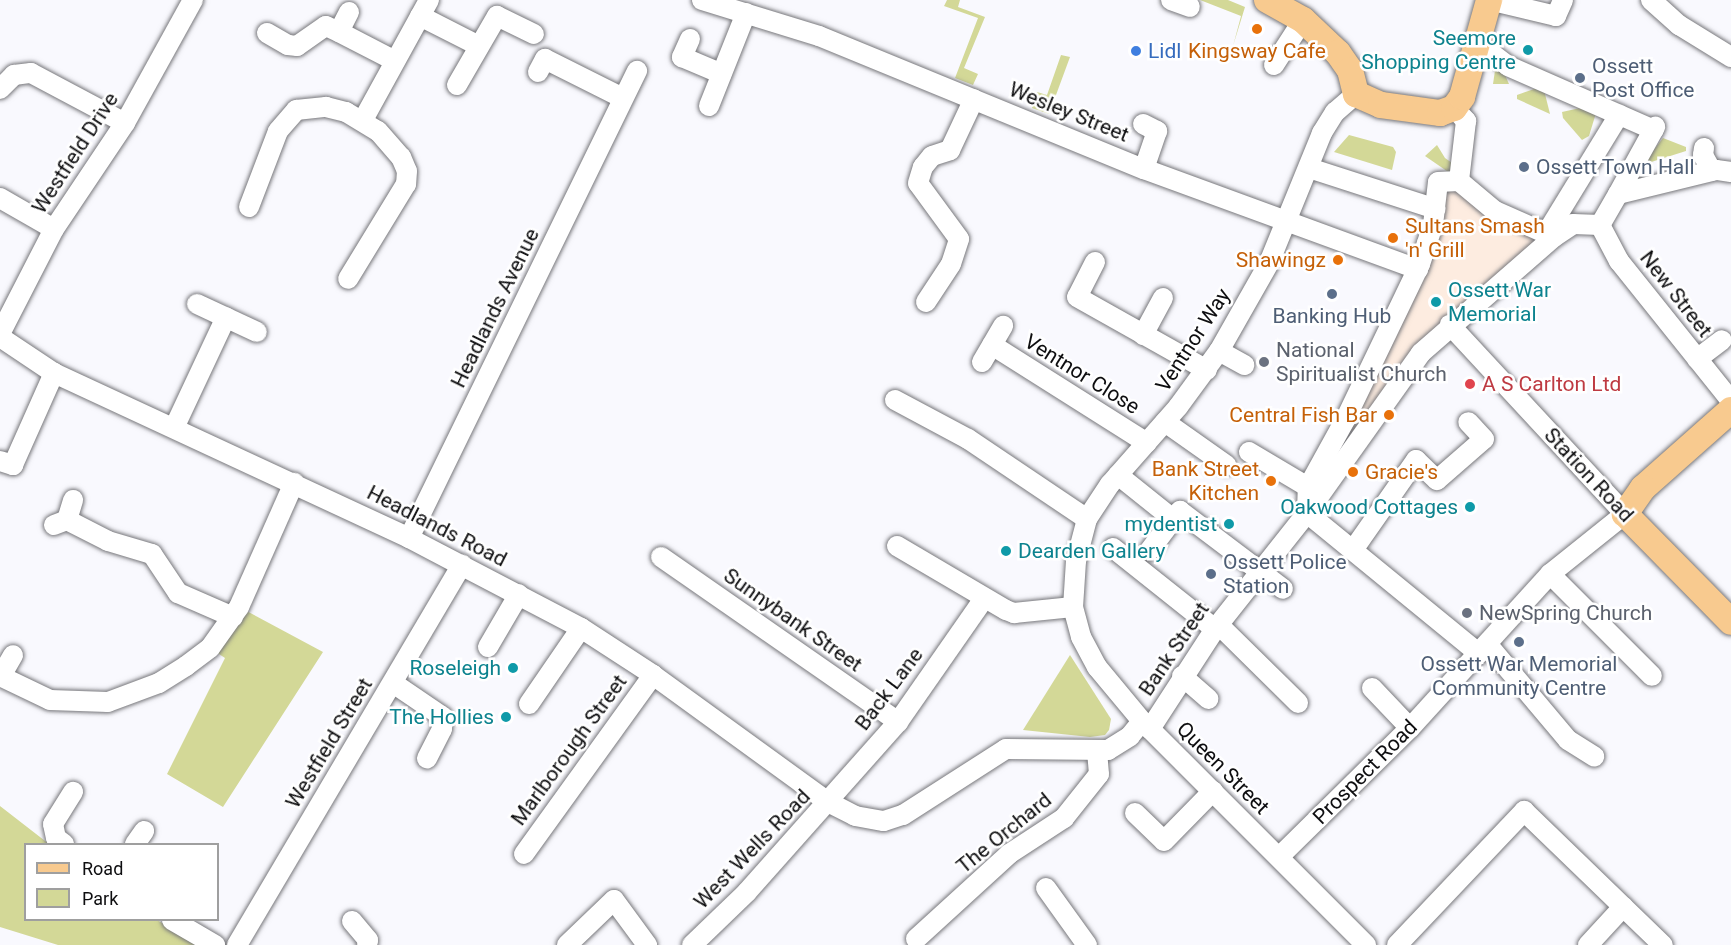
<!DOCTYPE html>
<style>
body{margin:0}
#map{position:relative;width:1731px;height:945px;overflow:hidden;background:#f9f9fe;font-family:Roboto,sans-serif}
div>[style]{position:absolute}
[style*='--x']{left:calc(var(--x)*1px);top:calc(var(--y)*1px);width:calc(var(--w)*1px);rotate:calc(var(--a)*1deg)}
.commercial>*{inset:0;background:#fdece0}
.green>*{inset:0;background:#d3d897}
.roads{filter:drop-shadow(0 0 2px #77777b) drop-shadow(0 0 2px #77777b)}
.minor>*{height:20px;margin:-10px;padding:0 10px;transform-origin:10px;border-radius:10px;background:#fff}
.major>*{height:26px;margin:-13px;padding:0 13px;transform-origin:13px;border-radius:13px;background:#f8ca8f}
.dots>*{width:16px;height:16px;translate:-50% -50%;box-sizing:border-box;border:3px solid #fff;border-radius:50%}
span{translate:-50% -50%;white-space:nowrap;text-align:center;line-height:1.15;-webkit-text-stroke:5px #fff;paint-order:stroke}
.culture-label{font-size:21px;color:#0d838f}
.right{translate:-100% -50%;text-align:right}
.left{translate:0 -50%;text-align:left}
.shop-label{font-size:21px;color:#366cbe}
.food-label{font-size:21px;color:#c56008}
.service-label{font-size:21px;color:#4e5e75}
.street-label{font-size:21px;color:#0e0e10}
.worship-label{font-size:21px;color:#5b616d}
.health-label{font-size:21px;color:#be3a42}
.legend{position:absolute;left:24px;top:843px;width:195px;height:78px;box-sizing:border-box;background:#fff;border:2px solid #9f9f9f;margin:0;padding:8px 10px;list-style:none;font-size:18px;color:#0e0e10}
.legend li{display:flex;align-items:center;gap:12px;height:30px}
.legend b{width:30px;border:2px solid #9f9f9f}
</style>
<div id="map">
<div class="commercial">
<div style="clip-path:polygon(1438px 182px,1554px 237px,1450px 325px,1319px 494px,1389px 331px)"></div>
</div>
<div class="green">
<div style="clip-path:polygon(947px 0,960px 0,958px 7px,985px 17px,964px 68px,978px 74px,973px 85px,955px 78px,978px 18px,944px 6px)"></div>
<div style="clip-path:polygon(1200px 0,1228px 0,1245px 7px,1233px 46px,1241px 16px)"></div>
<div style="clip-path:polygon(1061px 55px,1070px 57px,1049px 114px,1032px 108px,1037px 92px,1047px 95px)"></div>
<div style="clip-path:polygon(1496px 64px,1500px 64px,1509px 84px,1493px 84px)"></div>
<div style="clip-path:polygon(1537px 88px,1544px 90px,1550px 114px,1517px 99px,1517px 95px)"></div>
<div style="clip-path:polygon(1589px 106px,1596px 113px,1589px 136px,1582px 140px,1563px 118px,1562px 112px)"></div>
<div style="clip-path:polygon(1349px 135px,1393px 147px,1396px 152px,1392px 170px,1334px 152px)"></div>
<div style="clip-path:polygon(1663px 138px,1686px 147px,1686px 151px,1648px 163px,1646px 160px)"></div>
<div style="clip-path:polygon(1437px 145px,1445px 158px,1455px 165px,1454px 176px,1425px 156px)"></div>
<div style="clip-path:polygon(239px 607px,323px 652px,223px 807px,167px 774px,225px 658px,210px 648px)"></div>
<div style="clip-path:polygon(1070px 655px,1111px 719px,1109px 730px,1105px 735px,1090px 737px,1023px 730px)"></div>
<div style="clip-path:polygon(0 806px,49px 844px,26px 844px,26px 920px,157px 920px,201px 945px,58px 945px,0 927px)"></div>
</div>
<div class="roads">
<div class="minor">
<div style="--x:702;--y:0;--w:122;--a:17.1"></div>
<div style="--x:819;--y:36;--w:351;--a:22.3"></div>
<div style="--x:1144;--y:169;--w:292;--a:20.1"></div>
<div style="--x:1171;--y:0;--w:20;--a:20"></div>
<div style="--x:1489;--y:0;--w:69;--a:13.4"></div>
<div style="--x:1556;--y:16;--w:17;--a:-66"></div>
<div style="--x:1651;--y:0;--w:38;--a:42"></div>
<div style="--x:1679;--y:25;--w:61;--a:31.6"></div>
<div style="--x:349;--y:12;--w:22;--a:117"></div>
<div style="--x:339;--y:32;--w:63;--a:27.4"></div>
<div style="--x:420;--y:16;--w:66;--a:27"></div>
<div style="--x:267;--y:33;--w:24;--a:30"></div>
<div style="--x:288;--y:45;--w:9;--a:6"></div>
<div style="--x:297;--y:46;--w:35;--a:-35"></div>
<div style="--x:326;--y:26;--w:14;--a:25"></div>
<div style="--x:690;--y:39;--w:20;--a:114"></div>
<div style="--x:682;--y:57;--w:43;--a:23"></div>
<div style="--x:1477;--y:50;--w:14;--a:12"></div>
<div style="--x:1491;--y:53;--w:21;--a:37"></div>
<div style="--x:1508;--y:66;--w:159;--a:23.7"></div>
<div style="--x:1274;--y:65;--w:54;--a:-57.2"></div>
<div style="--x:538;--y:72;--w:15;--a:-62"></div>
<div style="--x:545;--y:59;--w:87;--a:26.6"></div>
<div style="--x:457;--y:85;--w:80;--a:-59.9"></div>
<div style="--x:497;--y:16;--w:41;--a:25.9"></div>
<div style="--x:0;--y:89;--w:20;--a:-45"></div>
<div style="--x:14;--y:75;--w:17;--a:-7"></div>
<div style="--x:31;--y:73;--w:106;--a:28"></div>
<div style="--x:1356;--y:94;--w:28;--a:139"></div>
<div style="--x:1335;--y:112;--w:25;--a:122"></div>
<div style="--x:1322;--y:133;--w:140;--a:112.2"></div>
<div style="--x:1269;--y:263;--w:101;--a:119.6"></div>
<div style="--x:1219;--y:351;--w:69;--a:126.2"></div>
<div style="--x:1178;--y:407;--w:103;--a:131.4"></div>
<div style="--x:1110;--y:484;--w:42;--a:123.3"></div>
<div style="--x:1087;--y:519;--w:43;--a:104.7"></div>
<div style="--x:1076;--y:561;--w:46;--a:93.7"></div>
<div style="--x:1073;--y:607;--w:31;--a:75"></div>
<div style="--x:1081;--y:637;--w:34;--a:62"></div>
<div style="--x:1097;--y:667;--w:70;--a:50.2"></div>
<div style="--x:1142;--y:721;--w:317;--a:45"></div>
<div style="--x:709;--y:106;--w:100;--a:-68.3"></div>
<div style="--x:1454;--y:108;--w:18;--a:47"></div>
<div style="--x:1466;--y:121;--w:60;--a:96.7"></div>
<div style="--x:363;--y:120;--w:137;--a:-61.2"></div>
<div style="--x:1143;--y:124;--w:16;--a:27"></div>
<div style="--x:1157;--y:131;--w:40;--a:108.9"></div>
<div style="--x:1704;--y:148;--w:7;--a:98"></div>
<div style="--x:1703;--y:155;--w:18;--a:61"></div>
<div style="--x:1309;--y:168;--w:133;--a:17.9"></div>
<div style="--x:1731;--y:172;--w:15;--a:-172"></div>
<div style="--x:1716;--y:170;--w:101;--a:166.2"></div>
<div style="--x:1618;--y:194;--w:36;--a:120"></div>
<div style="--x:1600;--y:225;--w:41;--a:62.2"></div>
<div style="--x:1619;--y:261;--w:179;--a:51.3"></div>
<div style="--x:1618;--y:194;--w:77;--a:-61.1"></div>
<div style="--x:0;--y:198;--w:62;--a:29.9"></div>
<div style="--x:249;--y:207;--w:81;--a:-69.1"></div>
<div style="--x:278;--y:131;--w:28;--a:-49"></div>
<div style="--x:296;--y:110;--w:30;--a:-6"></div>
<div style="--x:326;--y:107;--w:21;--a:14"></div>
<div style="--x:346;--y:112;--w:37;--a:31"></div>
<div style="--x:378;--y:131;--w:35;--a:49"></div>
<div style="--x:401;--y:157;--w:15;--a:67"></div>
<div style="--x:407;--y:171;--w:13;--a:94"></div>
<div style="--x:406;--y:184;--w:111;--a:121.4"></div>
<div style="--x:1546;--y:234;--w:140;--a:-58.5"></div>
<div style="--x:1095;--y:262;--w:39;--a:117"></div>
<div style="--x:1077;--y:297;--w:149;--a:29.3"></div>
<div style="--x:926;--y:302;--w:45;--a:-56.7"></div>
<div style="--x:951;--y:264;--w:26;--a:-72"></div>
<div style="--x:959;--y:239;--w:69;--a:-126.2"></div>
<div style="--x:918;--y:183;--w:17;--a:-73"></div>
<div style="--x:923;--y:167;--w:14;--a:-51"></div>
<div style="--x:932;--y:156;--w:19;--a:-18"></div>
<div style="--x:950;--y:150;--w:56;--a:-64.8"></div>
<div style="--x:197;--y:304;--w:66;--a:25"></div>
<div style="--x:0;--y:334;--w:118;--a:-62.8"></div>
<div style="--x:54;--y:229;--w:128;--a:-56.2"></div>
<div style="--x:125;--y:123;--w:141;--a:-61.1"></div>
<div style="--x:1143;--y:335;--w:42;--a:-61.6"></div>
<div style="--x:0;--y:337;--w:65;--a:33.7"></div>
<div style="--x:54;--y:373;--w:391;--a:24.9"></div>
<div style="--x:409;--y:538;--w:194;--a:27.6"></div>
<div style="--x:581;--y:628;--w:86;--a:33.1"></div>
<div style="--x:653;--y:675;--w:216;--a:36"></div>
<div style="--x:828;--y:802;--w:30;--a:27"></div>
<div style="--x:855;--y:816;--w:29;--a:10"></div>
<div style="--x:884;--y:821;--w:20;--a:-18"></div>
<div style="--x:903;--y:815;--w:122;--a:-32.7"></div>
<div style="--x:1006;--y:749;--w:102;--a:0.6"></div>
<div style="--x:1108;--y:750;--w:26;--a:-32"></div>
<div style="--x:1130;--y:736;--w:19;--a:-51"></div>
<div style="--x:992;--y:345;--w:183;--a:32.3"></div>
<div style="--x:1219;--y:351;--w:29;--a:29"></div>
<div style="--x:1697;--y:359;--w:31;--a:-37"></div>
<div style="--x:982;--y:362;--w:42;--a:-59.7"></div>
<div style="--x:895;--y:400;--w:83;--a:28.1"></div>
<div style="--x:968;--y:439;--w:143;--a:33.9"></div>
<div style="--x:1165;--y:422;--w:75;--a:35.2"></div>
<div style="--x:175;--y:426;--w:120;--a:-64.9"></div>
<div style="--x:1249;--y:452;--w:69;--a:30.7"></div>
<div style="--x:0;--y:461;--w:14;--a:17"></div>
<div style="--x:13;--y:465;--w:101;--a:-66"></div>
<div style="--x:1118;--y:475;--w:70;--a:38.7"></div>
<div style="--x:1173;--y:519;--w:11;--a:-49"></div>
<div style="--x:1180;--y:511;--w:129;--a:37.1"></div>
<div style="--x:1307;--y:511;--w:24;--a:-88"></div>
<div style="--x:1308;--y:487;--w:77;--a:-61.1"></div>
<div style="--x:1345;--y:420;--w:173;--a:-64.3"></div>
<div style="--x:1420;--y:264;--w:41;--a:-71.6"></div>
<div style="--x:1433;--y:225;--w:43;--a:-83.4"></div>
<div style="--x:1438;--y:182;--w:21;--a:-3"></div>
<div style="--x:1459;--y:181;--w:47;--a:39.8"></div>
<div style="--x:1495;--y:211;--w:64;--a:23.8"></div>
<div style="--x:1307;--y:513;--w:222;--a:39.3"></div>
<div style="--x:67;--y:520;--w:46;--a:27.1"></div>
<div style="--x:108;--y:541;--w:46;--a:16.5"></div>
<div style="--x:152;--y:554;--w:47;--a:56.3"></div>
<div style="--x:178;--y:593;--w:60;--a:23.6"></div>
<div style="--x:54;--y:525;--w:14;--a:-21"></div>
<div style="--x:67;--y:520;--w:21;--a:-73"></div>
<div style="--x:409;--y:538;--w:520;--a:-63.98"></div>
<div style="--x:897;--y:546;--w:126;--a:30.4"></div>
<div style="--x:1006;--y:610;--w:9;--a:21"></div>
<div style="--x:1014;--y:613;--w:59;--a:-5.8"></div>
<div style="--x:1113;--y:548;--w:130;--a:38.5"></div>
<div style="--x:1150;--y:550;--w:39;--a:-53"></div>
<div style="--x:1353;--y:550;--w:110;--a:-55"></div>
<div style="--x:1416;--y:460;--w:29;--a:44"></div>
<div style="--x:1437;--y:480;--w:62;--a:-41.1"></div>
<div style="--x:1484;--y:439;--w:23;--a:-133"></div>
<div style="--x:661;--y:557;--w:289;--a:34.8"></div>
<div style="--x:1550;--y:574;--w:144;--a:45"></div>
<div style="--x:1219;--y:625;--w:111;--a:44.6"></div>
<div style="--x:1488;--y:645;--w:124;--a:49.9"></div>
<div style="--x:1568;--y:740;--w:31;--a:32"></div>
<div style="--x:488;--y:647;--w:61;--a:-59.7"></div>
<div style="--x:0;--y:676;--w:55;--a:25.6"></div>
<div style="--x:50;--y:700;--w:58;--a:2"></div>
<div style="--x:108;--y:702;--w:54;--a:-20.4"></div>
<div style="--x:159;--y:683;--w:32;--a:-32"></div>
<div style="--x:186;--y:666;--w:30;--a:-37"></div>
<div style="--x:210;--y:648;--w:50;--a:-54.7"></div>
<div style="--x:239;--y:607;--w:136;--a:-66.1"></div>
<div style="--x:1;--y:676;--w:24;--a:-60"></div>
<div style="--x:1182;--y:676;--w:35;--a:41"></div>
<div style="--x:393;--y:683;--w:60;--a:34.2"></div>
<div style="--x:443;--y:717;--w:12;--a:95"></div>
<div style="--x:442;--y:729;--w:33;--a:117"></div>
<div style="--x:1372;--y:688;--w:55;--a:46.5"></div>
<div style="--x:529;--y:704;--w:92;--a:-55.6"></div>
<div style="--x:1150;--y:729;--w:119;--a:-57"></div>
<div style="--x:1215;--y:629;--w:148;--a:-51.6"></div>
<div style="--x:1307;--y:513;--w:196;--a:-54.5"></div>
<div style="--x:1421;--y:353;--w:176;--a:-41.1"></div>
<div style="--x:1554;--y:237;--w:23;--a:-34"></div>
<div style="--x:1573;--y:224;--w:27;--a:2"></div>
<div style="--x:1135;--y:813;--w:40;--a:44"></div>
<div style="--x:1164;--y:841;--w:70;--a:-45.6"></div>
<div style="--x:64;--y:844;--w:10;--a:-143"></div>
<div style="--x:56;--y:838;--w:14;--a:-102"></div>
<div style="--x:53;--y:824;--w:38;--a:-58"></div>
<div style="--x:135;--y:844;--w:16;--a:-55"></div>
<div style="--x:524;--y:854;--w:221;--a:-54.2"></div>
<div style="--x:1279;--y:857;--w:184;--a:-44.6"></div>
<div style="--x:1410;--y:728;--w:208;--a:-47.7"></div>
<div style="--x:1550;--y:574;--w:96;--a:-38.7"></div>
<div style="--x:1625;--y:514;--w:258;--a:-132.8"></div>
<div style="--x:1046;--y:888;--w:70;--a:54.3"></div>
<div style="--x:172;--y:920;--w:50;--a:30.2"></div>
<div style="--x:352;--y:921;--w:25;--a:50"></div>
<div style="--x:368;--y:940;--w:5;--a:101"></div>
<div style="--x:916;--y:939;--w:126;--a:-42.4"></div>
<div style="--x:1009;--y:854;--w:66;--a:-33.2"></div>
<div style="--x:1064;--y:818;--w:56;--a:-51.5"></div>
<div style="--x:1099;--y:774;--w:22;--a:-95"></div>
<div style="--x:237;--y:945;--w:442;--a:-59.4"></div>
<div style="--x:567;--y:945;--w:65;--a:-43.8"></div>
<div style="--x:614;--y:900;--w:56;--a:53.7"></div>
<div style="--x:692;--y:945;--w:76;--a:-43.9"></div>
<div style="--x:747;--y:892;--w:227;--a:-48.4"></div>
<div style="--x:898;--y:722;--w:149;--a:-55.1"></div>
<div style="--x:1397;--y:945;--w:185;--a:-46.5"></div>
<div style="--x:1524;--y:811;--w:193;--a:44"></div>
<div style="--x:1588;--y:945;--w:52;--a:-47.4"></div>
</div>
<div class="major">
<div style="--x:1267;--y:0;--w:41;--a:29.1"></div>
<div style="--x:1303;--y:20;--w:48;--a:43.3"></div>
<div style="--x:1338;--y:53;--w:21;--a:55"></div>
<div style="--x:1350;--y:70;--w:25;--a:76"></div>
<div style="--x:1356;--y:94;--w:27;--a:24"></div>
<div style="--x:1381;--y:105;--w:60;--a:7.7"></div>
<div style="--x:1440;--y:113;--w:15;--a:-20"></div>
<div style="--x:1454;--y:108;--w:14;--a:-54"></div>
<div style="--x:1462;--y:97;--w:101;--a:-74.4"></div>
<div style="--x:1731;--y:410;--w:118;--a:138.4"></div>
<div style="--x:1643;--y:488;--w:32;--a:125"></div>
<div style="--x:1625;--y:514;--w:151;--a:45.5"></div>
</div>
</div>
<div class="dots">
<div style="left:1257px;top:29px;background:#e8710a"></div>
<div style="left:1528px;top:50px;background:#0f9aa8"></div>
<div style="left:1136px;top:51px;background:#3f7fe0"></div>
<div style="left:1580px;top:78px;background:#5c6f8a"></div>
<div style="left:1524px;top:167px;background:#5c6f8a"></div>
<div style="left:1393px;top:238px;background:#e8710a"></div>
<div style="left:1338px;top:260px;background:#e8710a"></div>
<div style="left:1332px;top:294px;background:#5c6f8a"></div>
<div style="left:1436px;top:302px;background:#0f9aa8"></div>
<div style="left:1264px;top:362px;background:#6b7280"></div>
<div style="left:1470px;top:384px;background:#e0444e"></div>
<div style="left:1389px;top:415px;background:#e8710a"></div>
<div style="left:1353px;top:472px;background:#e8710a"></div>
<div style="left:1271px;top:481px;background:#e8710a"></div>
<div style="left:1470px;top:507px;background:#0f9aa8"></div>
<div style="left:1229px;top:524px;background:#0f9aa8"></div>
<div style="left:1006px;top:551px;background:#0f9aa8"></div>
<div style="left:1211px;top:574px;background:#5c6f8a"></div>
<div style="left:1467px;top:613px;background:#6b7280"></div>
<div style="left:1519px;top:642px;background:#5c6f8a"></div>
<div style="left:513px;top:668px;background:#0f9aa8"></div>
<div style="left:506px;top:717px;background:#0f9aa8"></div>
</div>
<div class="culture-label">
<span class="right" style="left:1516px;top:50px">Seemore<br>Shopping Centre</span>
<span class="left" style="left:1448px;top:302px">Ossett War<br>Memorial</span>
<span class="right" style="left:1458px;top:507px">Oakwood Cottages</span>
<span class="right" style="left:1217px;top:524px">mydentist</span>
<span class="left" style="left:1018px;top:551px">Dearden Gallery</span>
<span class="right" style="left:501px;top:668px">Roseleigh</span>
<span class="right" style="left:494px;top:717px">The Hollies</span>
</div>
<div class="shop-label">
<span class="left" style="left:1148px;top:51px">Lidl</span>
</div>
<div class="food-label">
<span style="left:1257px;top:51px">Kingsway Cafe</span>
<span class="left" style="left:1405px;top:238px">Sultans Smash<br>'n' Grill</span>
<span class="right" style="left:1326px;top:260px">Shawingz</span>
<span class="right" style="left:1377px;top:415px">Central Fish Bar</span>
<span class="right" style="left:1259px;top:481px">Bank Street<br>Kitchen</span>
<span class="left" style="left:1365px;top:472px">Gracie's</span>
</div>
<div class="service-label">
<span class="left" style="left:1592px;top:78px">Ossett<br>Post Office</span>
<span class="left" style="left:1536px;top:167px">Ossett Town Hall</span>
<span style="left:1332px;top:316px">Banking Hub</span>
<span class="left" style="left:1223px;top:574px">Ossett Police<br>Station</span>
<span style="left:1519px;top:676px">Ossett War Memorial<br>Community Centre</span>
</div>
<div class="street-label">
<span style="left:1069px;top:112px;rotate:22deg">Wesley Street</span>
<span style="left:75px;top:153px;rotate:-57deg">Westfield Drive</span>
<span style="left:1676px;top:294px;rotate:52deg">New Street</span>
<span style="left:495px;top:308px;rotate:-64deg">Headlands Avenue</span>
<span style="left:1193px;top:340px;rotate:-57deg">Ventnor Way</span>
<span style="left:1082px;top:374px;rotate:32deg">Ventnor Close</span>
<span style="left:1589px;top:475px;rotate:47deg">Station Road</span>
<span style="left:437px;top:526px;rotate:27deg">Headlands Road</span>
<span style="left:793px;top:620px;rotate:35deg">Sunnybank Street</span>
<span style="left:1174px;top:649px;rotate:-56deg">Bank Street</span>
<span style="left:889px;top:689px;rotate:-53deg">Back Lane</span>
<span style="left:329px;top:743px;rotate:-59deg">Westfield Street</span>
<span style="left:569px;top:750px;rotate:-54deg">Marlborough Street</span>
<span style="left:1223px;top:768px;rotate:45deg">Queen Street</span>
<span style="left:1365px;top:772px;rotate:-45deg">Prospect Road</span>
<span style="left:1004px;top:833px;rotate:-39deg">The Orchard</span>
<span style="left:752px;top:849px;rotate:-46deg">West Wells Road</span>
</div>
<div class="worship-label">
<span class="left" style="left:1276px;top:362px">National<br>Spiritualist Church</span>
<span class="left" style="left:1479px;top:613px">NewSpring Church</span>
</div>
<div class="health-label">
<span class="left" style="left:1482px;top:384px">A S Carlton Ltd</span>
</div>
<ul class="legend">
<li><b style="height:8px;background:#f8ca8f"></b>Road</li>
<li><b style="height:16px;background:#d3d897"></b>Park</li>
</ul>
</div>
